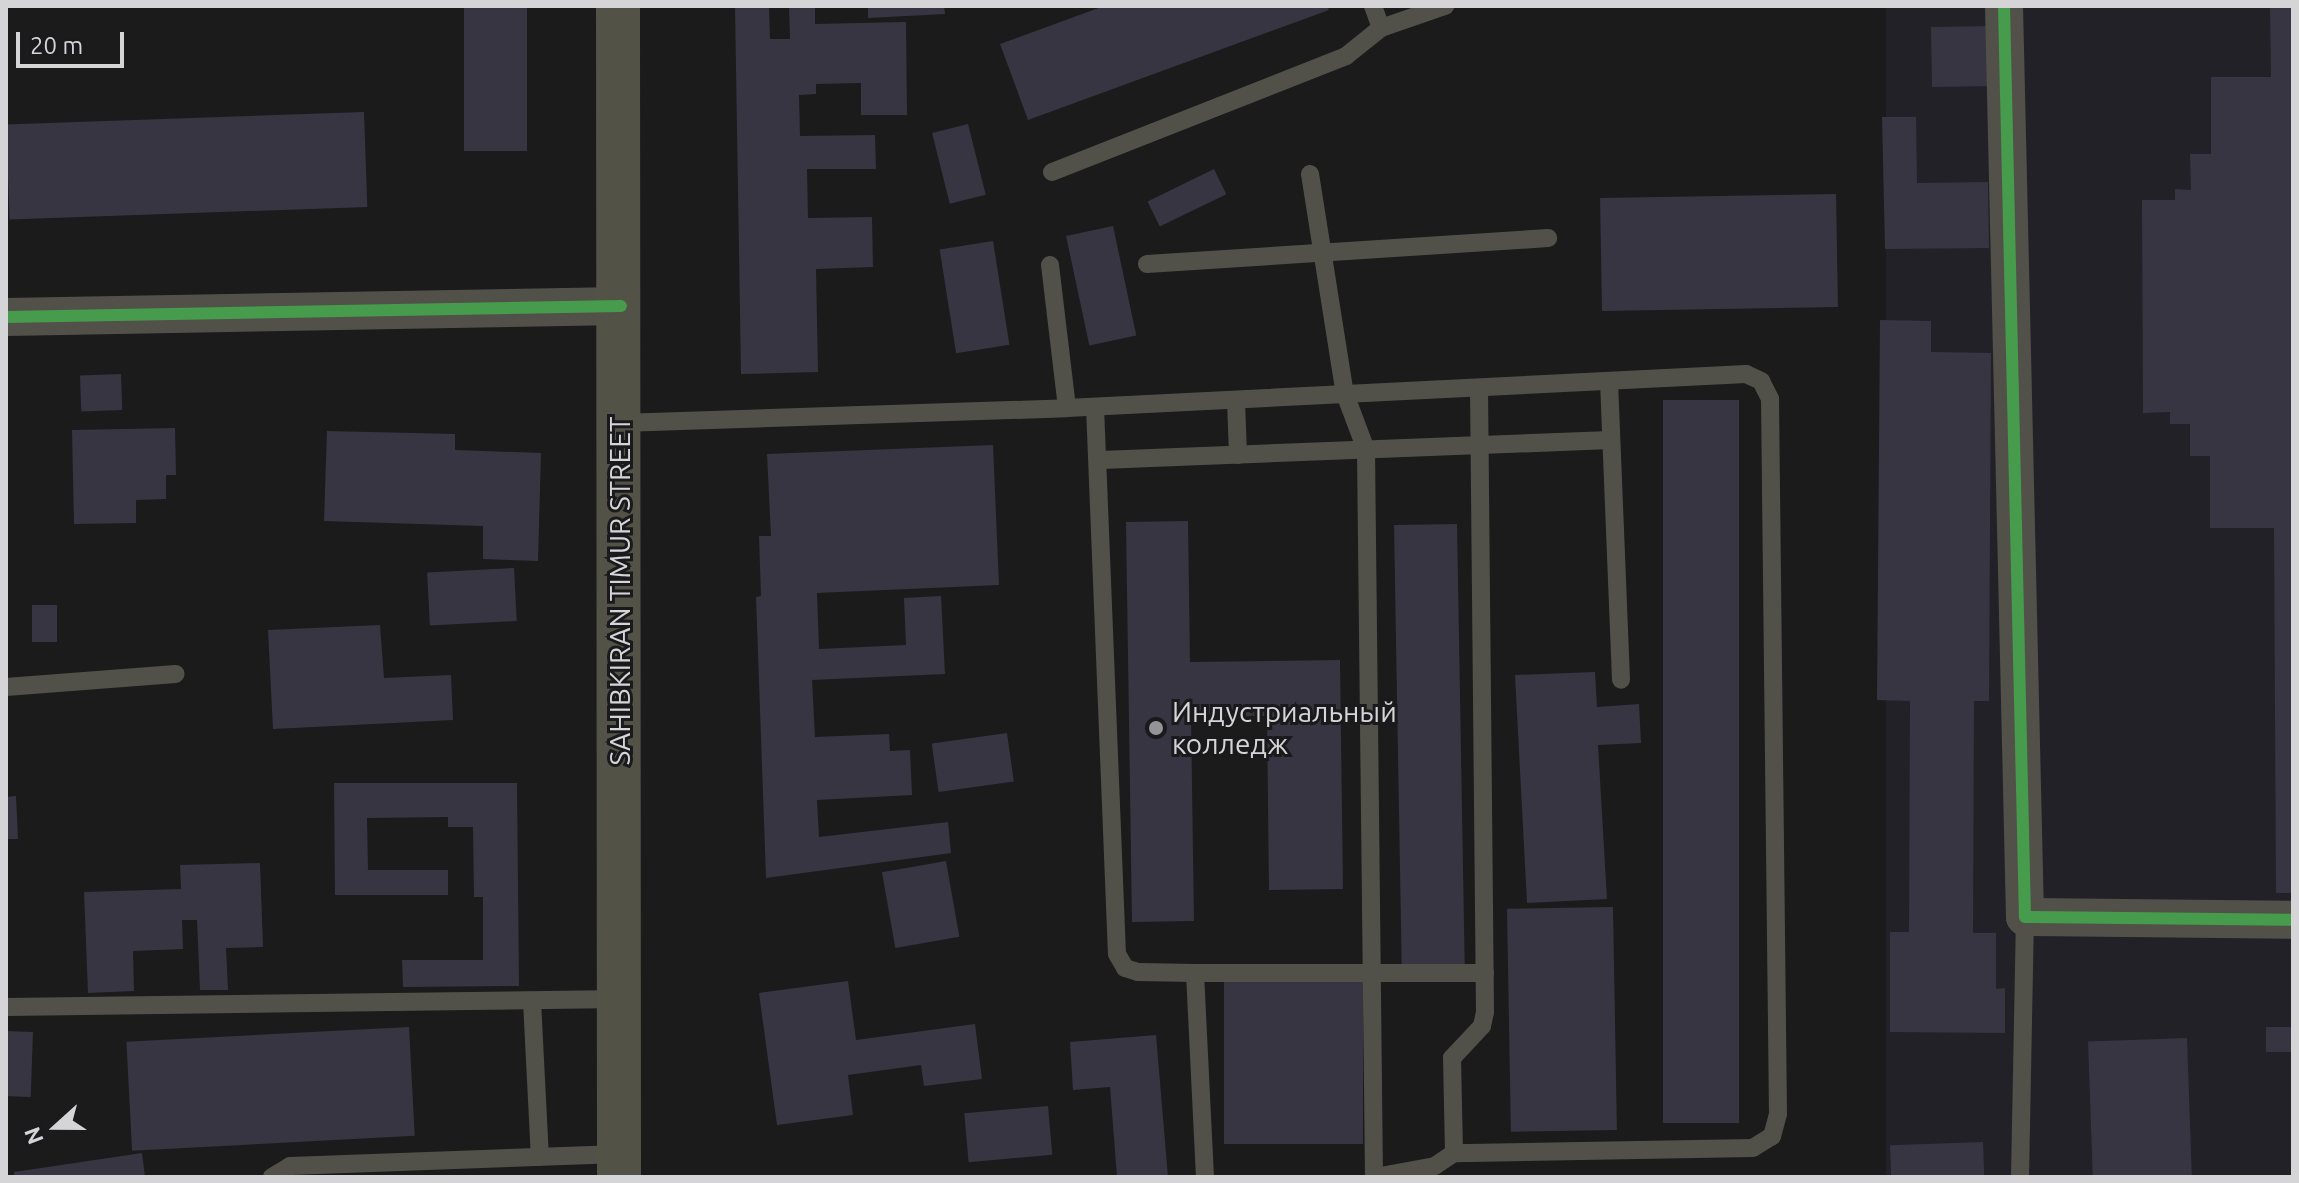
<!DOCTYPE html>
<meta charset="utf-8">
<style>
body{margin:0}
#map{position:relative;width:2299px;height:1183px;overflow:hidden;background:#1b1b1c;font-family:Ubuntu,sans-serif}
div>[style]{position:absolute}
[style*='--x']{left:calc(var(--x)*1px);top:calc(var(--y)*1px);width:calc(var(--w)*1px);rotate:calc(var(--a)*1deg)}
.built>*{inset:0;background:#222128;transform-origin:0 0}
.building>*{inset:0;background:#373541;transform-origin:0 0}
.service>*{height:18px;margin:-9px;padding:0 9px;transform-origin:9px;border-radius:9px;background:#525149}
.minor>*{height:38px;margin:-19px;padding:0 19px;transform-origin:19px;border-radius:19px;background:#525149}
.secondary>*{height:44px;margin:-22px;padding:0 22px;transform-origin:22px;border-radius:22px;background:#535247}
.cycleway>*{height:12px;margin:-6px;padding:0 6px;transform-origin:6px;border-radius:6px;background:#469c4c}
.dots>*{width:22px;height:22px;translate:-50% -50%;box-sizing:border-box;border:4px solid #1a1a1d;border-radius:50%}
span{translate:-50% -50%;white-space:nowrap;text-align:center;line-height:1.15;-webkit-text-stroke:6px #1a1a1d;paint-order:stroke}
.street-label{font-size:28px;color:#d5d4d6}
.poi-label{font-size:28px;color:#d5d4d6}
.left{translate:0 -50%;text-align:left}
.frame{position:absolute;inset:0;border:8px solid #d5d4d6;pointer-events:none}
.north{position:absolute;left:16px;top:1087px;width:80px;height:80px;-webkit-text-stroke:6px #1a1a1d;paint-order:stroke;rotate:249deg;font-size:22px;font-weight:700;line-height:32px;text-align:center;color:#d5d4d6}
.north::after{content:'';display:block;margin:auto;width:28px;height:36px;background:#d5d4d6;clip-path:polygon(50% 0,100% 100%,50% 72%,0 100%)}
.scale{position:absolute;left:16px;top:32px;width:108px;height:36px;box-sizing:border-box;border:4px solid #d5d4d6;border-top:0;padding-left:10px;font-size:24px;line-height:28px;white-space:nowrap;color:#d5d4d6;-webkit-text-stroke:6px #1a1a1d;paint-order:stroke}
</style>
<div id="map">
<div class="built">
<div style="left:1886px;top:6px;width:407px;height:1171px"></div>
</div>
<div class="building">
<div style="left:464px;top:6px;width:63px;height:145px"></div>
<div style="clip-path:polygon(735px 6px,769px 6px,770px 39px,790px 39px,789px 6px,815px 6px,815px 24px,906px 22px,907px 115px,861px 115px,861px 83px,816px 84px,816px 94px,799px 95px,800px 136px,875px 135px,876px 169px,807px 169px,808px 218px,872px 217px,873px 267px,816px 269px,818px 372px,741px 374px)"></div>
<div style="clip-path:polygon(868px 6px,944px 6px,945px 14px,868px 18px)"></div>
<div style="clip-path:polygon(1104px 6px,1327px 6px,1329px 10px,1028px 120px,1000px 44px)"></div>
<div style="clip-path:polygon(2270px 6px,2293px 6px,2293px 893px,2276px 893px,2274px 528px,2210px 528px,2210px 456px,2190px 456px,2190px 424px,2170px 424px,2170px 412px,2143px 413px,2142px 200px,2175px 200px,2175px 189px,2191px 190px,2190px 154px,2211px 154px,2211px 77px,2271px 77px)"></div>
<div style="left:1992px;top:26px;width:60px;height:61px;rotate:89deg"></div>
<div style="left:364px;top:112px;width:95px;height:358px;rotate:88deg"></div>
<div style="clip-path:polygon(1882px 117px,1916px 117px,1917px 183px,1988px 182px,1989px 248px,1885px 249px)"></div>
<div style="left:968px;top:124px;width:73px;height:37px;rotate:76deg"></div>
<div style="left:1214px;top:169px;width:28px;height:74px;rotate:64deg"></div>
<div style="left:1836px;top:194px;width:113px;height:236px;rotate:89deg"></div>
<div style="left:1113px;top:226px;width:112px;height:48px;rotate:78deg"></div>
<div style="left:993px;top:241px;width:105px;height:54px;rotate:81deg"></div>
<div style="clip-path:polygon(1880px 320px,1931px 321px,1931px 352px,1991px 353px,1989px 701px,1974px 701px,1973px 933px,1996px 933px,1996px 989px,2005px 988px,2005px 1033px,1890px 1032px,1890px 932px,1909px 932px,1910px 701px,1877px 700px)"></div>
<div style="left:121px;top:374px;width:36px;height:41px;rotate:88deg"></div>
<div style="left:1663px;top:400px;width:76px;height:723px"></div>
<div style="clip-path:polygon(175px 428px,176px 475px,166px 475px,166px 499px,136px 500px,136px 523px,74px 524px,72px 430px)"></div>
<div style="clip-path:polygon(327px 431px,455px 434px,455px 450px,541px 453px,538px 561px,483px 559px,483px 526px,324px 521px)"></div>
<div style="clip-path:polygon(993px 445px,999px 585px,817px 593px,819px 649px,906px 645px,904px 598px,941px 596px,945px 674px,812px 680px,815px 737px,889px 734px,890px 751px,910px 750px,912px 795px,817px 800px,819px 837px,948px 822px,951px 853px,766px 878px,756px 597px,761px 596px,759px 536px,771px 536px,767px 454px)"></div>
<div style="clip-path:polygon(1188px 521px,1190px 662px,1340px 660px,1343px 889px,1269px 890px,1267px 716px,1191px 717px,1194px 921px,1132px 922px,1126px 522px)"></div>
<div style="left:1457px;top:524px;width:440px;height:63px;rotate:89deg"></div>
<div style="left:514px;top:568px;width:53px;height:87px;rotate:87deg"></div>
<div style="left:32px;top:605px;width:25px;height:37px"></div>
<div style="clip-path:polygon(380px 625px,384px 678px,451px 675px,453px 720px,273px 729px,268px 630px)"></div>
<div style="clip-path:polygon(1595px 672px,1597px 707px,1639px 704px,1641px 743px,1598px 745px,1607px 899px,1527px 903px,1515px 675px)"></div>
<div style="left:1007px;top:733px;width:49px;height:76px;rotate:82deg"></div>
<div style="clip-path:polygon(334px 783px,517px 783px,519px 986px,403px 987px,402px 960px,483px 960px,483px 897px,474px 897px,473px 827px,448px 827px,448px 817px,367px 818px,368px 870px,448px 870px,448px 895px,335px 895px)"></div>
<div style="clip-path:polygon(16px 796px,18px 839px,6px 839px,6px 797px)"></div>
<div style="left:946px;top:861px;width:77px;height:65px;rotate:80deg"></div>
<div style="clip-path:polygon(260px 863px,263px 947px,226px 948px,228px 990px,200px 990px,197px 920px,182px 920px,183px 949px,133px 951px,134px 991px,88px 993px,84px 892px,181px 889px,180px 865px)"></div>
<div style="left:1613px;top:907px;width:223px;height:106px;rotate:89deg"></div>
<div style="left:1224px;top:978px;width:139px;height:166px"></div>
<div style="clip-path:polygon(848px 981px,856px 1040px,975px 1024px,982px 1079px,924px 1086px,921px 1065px,848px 1075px,853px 1115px,777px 1125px,759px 993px)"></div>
<div style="left:409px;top:1027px;width:109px;height:283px;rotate:87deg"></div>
<div style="left:2266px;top:1027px;width:27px;height:25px"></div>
<div style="left:6px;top:1031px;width:27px;height:65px;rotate:2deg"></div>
<div style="clip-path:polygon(1156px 1035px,1168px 1177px,1117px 1177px,1110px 1087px,1073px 1090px,1070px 1042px)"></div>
<div style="left:2187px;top:1038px;width:139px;height:99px;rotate:88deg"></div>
<div style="left:1048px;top:1106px;width:49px;height:84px;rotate:85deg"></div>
<div style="left:1983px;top:1142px;width:35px;height:93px;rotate:88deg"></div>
<div style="clip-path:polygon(142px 1153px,145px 1177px,14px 1177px,14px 1172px)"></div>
</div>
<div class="service">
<div style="--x:1373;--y:6;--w:23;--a:70"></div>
<div style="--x:1052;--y:172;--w:316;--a:-21.5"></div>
<div style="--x:1346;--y:56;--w:45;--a:-38.7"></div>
<div style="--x:1381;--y:28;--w:68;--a:-19"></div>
<div style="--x:1310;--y:174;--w:223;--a:81"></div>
<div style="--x:1345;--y:394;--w:60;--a:69.4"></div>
<div style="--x:1366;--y:450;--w:727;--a:89.37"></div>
<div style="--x:1147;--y:264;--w:402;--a:-3.7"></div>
<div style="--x:1050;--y:265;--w:144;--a:83.2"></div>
<div style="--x:1609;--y:381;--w:299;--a:87.7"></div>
<div style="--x:1236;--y:400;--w:55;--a:87.9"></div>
<div style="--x:1095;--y:407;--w:547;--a:87.7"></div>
<div style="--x:1117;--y:954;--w:16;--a:60"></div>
<div style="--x:1125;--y:968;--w:14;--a:17"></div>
<div style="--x:1138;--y:972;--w:57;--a:1"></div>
<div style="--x:1195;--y:973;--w:204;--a:87.2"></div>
<div style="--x:621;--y:423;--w:446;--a:-1.9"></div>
<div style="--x:1067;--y:408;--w:680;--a:-2.87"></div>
<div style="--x:1746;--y:374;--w:17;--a:25"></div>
<div style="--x:1761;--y:381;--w:20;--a:63"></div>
<div style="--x:1770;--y:399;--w:715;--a:89.36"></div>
<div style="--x:1778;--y:1114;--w:23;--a:105"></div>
<div style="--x:1772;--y:1136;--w:22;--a:148"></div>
<div style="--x:1753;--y:1148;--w:299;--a:179"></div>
<div style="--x:1454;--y:1153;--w:23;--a:146"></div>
<div style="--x:1435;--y:1166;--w:61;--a:169.6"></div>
<div style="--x:1101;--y:460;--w:510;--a:-2.25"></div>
<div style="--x:6;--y:687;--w:170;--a:-4.4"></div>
<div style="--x:1195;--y:973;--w:290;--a:0"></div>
<div style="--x:532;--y:1001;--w:156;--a:87.1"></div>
<div style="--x:6;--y:1007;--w:614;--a:-0.75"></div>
<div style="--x:1454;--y:1153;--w:95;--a:-91.2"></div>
<div style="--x:1452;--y:1058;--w:44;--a:-46.8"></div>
<div style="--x:1482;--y:1026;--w:14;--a:-78"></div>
<div style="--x:1485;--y:1012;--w:624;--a:-90.55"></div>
<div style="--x:272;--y:1177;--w:21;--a:-31"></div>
<div style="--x:290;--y:1166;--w:329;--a:-2.1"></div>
<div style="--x:2020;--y:1177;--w:260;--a:-88.9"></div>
</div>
<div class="minor">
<div style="--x:2004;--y:6;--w:911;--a:88.68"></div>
<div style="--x:2025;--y:917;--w:268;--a:0.6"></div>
<div style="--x:6;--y:317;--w:615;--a:-1.02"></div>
</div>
<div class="secondary">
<div style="--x:618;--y:6;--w:1171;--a:89.95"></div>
</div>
<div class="cycleway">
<div style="--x:2004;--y:6;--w:911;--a:88.68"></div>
<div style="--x:2025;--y:917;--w:268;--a:0.6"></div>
<div style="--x:6;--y:317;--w:615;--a:-1.02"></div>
</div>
<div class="dots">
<div style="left:1156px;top:728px;background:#949395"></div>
</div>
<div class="street-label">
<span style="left:620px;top:591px;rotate:-90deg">SAHIBKIRAN TIMUR STREET</span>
</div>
<div class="poi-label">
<span class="left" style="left:1172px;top:728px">Индустриальный<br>колледж</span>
</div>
<div class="frame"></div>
<div class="north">N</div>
<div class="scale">20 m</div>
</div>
